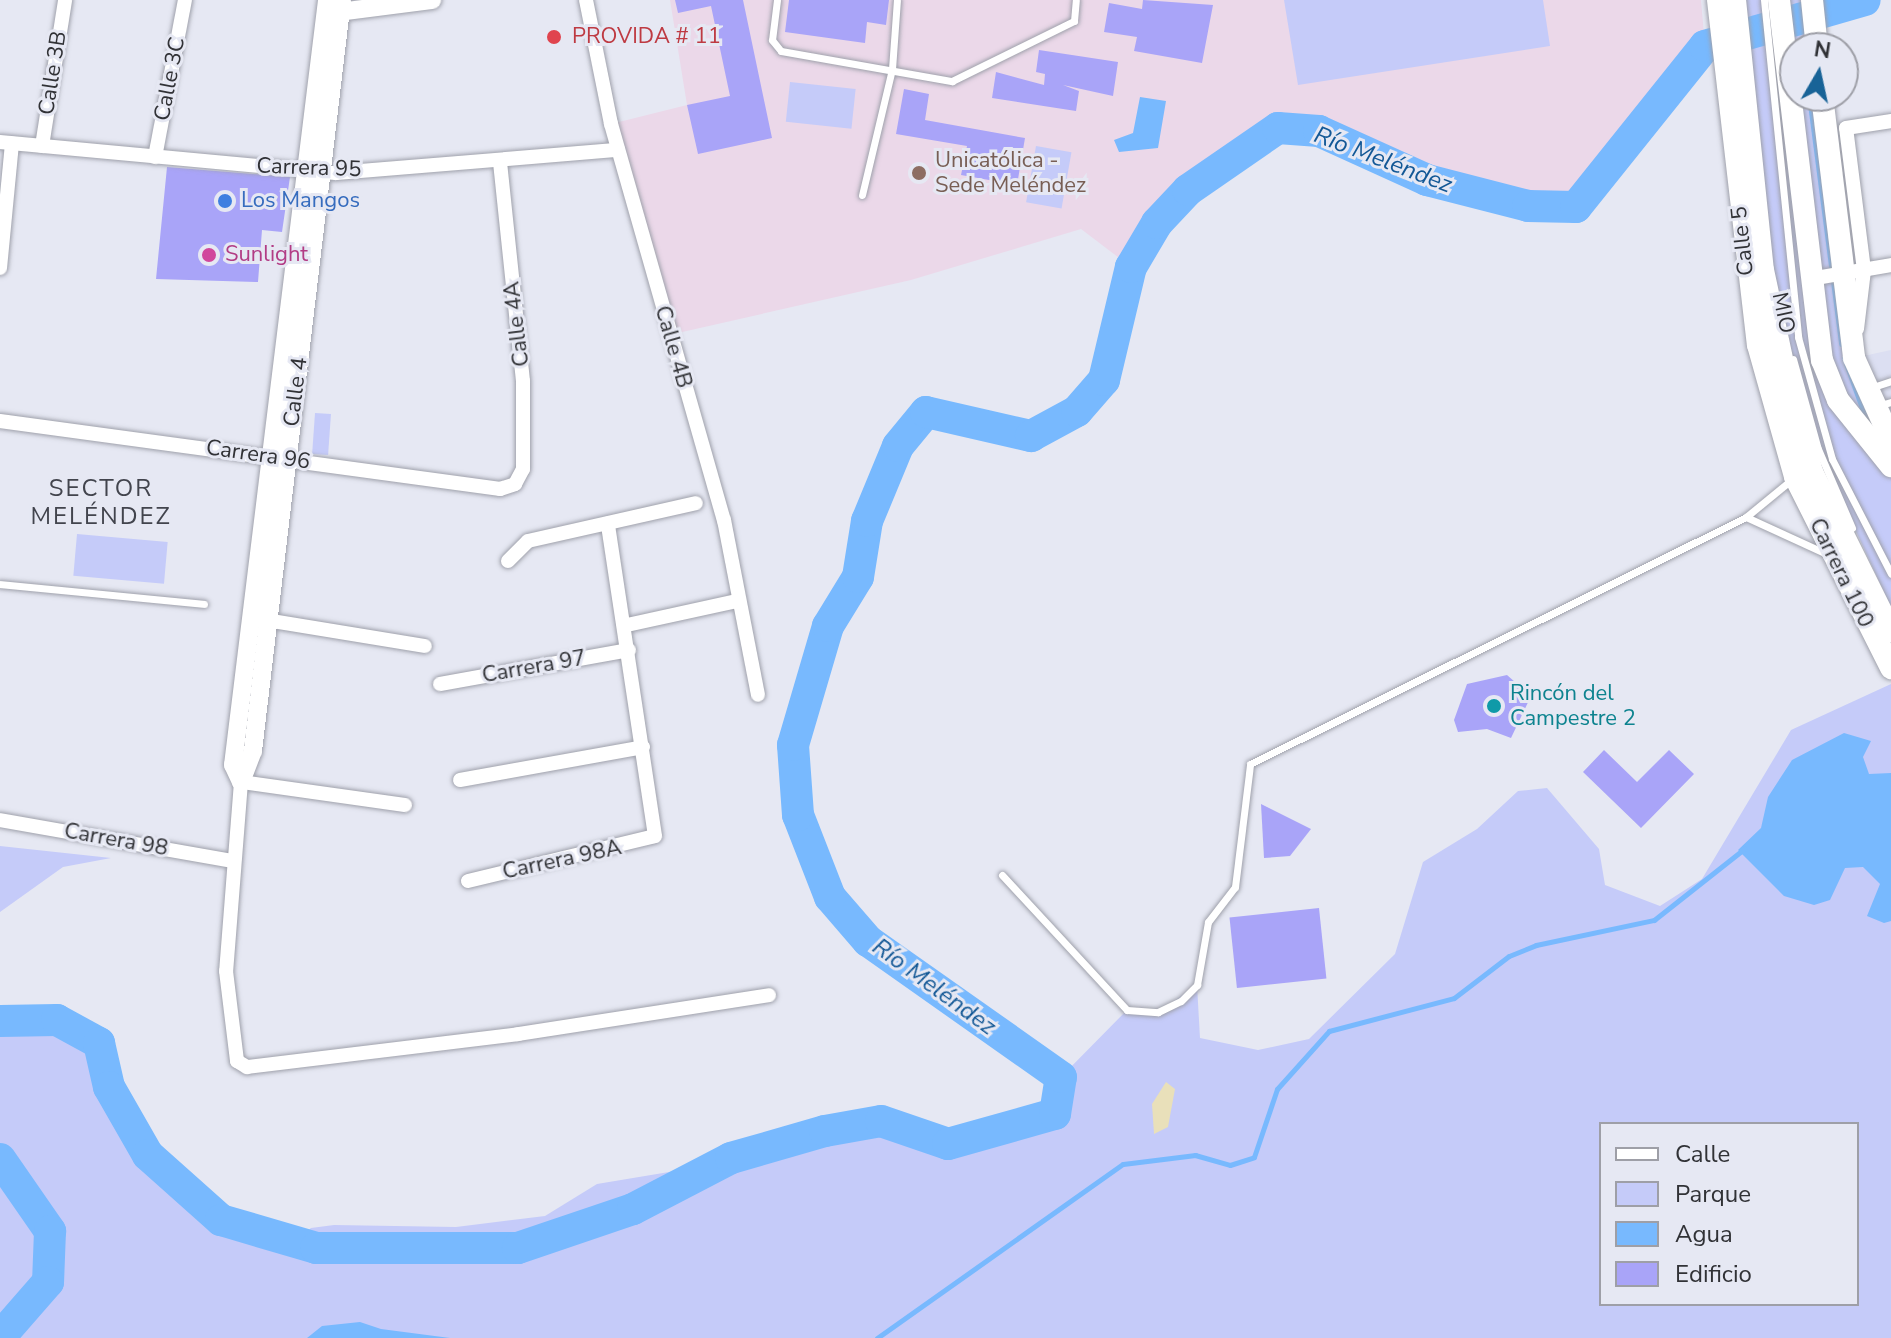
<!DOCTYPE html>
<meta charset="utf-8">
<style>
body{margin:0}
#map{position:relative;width:1891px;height:1338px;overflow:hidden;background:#e6e8f3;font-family:"Nunito Sans",sans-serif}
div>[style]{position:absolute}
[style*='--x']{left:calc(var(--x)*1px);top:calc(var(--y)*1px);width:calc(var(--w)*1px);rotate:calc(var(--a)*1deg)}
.built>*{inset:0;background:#dcdff2}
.education>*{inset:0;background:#ebd8e9}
.green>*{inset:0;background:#c5cbf9;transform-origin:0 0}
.sand>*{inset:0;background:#e9e0ba}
.water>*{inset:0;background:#78b9fe}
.stream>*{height:5px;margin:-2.5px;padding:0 2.5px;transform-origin:2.5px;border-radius:2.5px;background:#78b9fe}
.river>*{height:32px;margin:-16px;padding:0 16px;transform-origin:16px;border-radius:16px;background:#78b9fe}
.building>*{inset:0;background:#a9a4f8;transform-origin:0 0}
.roads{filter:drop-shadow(0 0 2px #9fa1ab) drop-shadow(0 0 2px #9fa1ab)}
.service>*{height:7px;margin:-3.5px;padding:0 3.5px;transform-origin:3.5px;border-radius:3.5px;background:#fff}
.minor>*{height:14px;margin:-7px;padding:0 7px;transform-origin:7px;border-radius:7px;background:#fff}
.tertiary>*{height:18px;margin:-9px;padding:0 9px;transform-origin:9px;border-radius:9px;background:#fff}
.primary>*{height:22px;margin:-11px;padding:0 11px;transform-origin:11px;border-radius:11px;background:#fff}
.dots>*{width:22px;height:22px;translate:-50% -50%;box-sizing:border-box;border:4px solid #e6e8f3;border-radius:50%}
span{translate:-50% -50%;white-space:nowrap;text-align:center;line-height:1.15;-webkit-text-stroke:6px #e6e8f3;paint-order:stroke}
.health-label{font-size:22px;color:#be3a42}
.left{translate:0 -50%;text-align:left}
.street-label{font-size:22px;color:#313236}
.education-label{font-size:22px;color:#785e54}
.shop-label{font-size:22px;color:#366cbe}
.hotel-label{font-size:22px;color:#b23c85}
.culture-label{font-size:22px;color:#0d838f}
.water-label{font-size:24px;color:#135896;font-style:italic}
.neighbourhood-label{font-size:24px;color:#42444d;letter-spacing:2px}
.legend{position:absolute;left:1599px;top:1122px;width:260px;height:184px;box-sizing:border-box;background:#e6e8f3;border:2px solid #9e9fa7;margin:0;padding:10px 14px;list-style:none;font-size:24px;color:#313236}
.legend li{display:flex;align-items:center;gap:16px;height:40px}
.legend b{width:40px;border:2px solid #9e9fa7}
.north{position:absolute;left:1779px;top:32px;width:80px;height:80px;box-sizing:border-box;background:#e6e8f3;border:2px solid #9e9fa7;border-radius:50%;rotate:9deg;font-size:22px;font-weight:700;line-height:32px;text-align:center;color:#313236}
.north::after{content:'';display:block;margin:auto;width:28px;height:36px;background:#186397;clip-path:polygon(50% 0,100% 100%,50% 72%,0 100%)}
</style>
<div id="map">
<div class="built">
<div style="clip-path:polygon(1891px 350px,1891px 440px,1854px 358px)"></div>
</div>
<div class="education">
<div style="clip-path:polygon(670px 0,1701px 0,1705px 46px,1576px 207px,1528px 206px,1427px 180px,1319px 131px,1278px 128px,1188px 190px,1131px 267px,1081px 229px,911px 280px,669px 335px,611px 124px,687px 105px)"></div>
</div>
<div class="green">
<div style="clip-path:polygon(1284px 0,1543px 0,1550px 46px,1298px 85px)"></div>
<div style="clip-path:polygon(1745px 0,1865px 0,1814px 18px,1817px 48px,1795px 48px,1795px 96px,1822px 96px,1848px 324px,1891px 440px,1891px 607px,1818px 449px,1791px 352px,1769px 246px)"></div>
<div style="left:790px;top:82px;width:66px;height:40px;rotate:6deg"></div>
<div style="left:1036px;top:146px;width:36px;height:57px;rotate:10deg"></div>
<div style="left:315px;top:413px;width:16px;height:41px;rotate:4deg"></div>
<div style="left:77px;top:534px;width:91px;height:42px;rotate:5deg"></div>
<div style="clip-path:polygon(evenodd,1891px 684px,1891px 1338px,0 1338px,0 1021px,57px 1020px,99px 1043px,109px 1087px,148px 1155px,221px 1220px,294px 1242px,311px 1228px,334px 1225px,456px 1227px,545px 1216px,597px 1184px,723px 1163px,881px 1121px,948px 1144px,1055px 1114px,1061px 1077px,1127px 1010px,1158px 1012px,1197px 985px,1200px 1038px,1258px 1050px,1309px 1039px,1395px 954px,1423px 862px,1477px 829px,1518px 791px,1547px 788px,1599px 849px,1605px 885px,1660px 906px,1702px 879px,1791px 730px,1891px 684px,1601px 1124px,1857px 1124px,1857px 1304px,1601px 1304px,1601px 1124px)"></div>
<div style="clip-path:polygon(0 846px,111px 858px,63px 867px,0 912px)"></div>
</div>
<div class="sand">
<div style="clip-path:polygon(1166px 1082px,1175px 1089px,1168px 1127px,1154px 1134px,1152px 1104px)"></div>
</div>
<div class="water">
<div style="clip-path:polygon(1140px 97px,1166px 101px,1158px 148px,1119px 152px,1114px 140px,1133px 133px)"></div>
<div style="clip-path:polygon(1844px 733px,1871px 741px,1863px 757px,1869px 774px,1891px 773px,1891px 921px,1884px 923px,1867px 916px,1880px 884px,1863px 867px,1845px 868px,1830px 900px,1814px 905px,1784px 896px,1738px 850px,1761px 828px,1768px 797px,1792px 760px)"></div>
<div style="clip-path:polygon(360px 1322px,381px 1329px,450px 1338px,307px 1338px,322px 1326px)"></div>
</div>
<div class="stream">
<div style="--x:1809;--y:96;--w:250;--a:82.6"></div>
<div style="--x:1844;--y:358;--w:65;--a:70.2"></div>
<div style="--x:877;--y:1338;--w:301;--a:-35.3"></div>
<div style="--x:1123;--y:1164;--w:73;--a:-7.1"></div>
<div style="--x:1195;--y:1155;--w:36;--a:16"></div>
<div style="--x:1230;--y:1165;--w:25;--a:-18"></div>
<div style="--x:1254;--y:1157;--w:72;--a:-71.3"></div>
<div style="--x:1277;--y:1089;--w:78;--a:-48.1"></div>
<div style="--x:1329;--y:1031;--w:129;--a:-14.8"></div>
<div style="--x:1454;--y:998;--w:69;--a:-37.4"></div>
<div style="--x:1509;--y:956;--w:29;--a:-22"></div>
<div style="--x:1536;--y:945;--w:121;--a:-12"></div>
<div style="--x:1654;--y:920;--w:115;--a:-38.3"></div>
</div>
<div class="river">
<div style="--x:0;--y:1021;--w:57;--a:-1"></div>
<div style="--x:57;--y:1020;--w:48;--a:28.7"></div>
<div style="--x:99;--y:1043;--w:45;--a:77.2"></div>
<div style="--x:109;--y:1087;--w:78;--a:60.2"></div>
<div style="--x:148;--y:1155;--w:98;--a:41.7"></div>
<div style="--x:221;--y:1220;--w:99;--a:16.4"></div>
<div style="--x:316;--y:1248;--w:202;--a:0"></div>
<div style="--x:518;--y:1248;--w:121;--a:-18.7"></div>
<div style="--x:633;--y:1209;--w:110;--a:-27.5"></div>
<div style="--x:731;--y:1158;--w:98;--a:-16"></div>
<div style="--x:825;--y:1131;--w:57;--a:-10.1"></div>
<div style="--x:881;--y:1121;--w:71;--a:18.9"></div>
<div style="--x:948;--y:1144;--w:111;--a:-15.7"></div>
<div style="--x:1055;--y:1114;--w:37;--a:-81"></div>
<div style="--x:1061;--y:1077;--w:236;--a:-144.8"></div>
<div style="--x:868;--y:941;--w:58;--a:-130.8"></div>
<div style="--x:830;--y:897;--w:88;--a:-111.3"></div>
<div style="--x:798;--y:815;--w:70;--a:-94.1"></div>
<div style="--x:793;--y:745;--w:124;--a:-73.6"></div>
<div style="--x:828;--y:626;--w:57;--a:-58.5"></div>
<div style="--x:858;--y:577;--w:57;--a:-80.9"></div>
<div style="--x:867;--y:521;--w:81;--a:-67.5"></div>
<div style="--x:898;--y:446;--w:44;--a:-50.5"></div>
<div style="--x:926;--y:412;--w:108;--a:12.9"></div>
<div style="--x:1031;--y:436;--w:52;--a:-28.5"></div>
<div style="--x:1077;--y:411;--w:41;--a:-48.9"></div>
<div style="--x:1104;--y:380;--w:116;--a:-76.6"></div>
<div style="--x:1131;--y:267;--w:51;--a:-59.4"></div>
<div style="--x:1157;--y:223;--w:45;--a:-46.8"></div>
<div style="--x:1188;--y:190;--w:109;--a:-34.6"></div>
<div style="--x:1278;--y:128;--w:41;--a:4.2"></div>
<div style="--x:1319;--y:131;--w:119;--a:24.4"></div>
<div style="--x:1427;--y:180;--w:104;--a:14.4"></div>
<div style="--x:1528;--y:206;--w:48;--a:1.2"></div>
<div style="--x:1576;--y:207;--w:206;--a:-51.3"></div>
<div style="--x:1705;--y:46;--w:166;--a:-16"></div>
<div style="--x:0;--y:1159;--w:88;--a:55.2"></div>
<div style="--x:50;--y:1231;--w:51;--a:92.2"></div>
<div style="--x:48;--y:1282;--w:73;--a:131.1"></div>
</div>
<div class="building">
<div style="clip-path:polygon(675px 0,743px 0,772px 138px,698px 154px,687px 105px,730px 96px,711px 6px,678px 13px)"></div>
<div style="clip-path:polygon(789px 0,889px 0,886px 25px,867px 22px,865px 43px,785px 32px)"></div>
<div style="clip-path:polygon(1143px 0,1213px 5px,1202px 63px,1134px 51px,1137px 37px,1104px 32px,1109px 3px,1142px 9px)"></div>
<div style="clip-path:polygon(1039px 50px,1118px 62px,1113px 96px,1063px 85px,1079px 91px,1076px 111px,992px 98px,996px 72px,1044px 85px,1045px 74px,1036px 72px)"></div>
<div style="clip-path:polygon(904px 89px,929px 94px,925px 120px,1025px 138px,1017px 185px,961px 175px,967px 146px,896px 134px)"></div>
<div style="clip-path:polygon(167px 167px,290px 177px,282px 232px,262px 230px,258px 282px,156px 279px)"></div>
<div style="clip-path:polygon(1507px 675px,1531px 696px,1511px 738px,1487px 729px,1458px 732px,1454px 720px,1467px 684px)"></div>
<div style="clip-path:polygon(1604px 750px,1637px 782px,1669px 750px,1694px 774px,1641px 828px,1583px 772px)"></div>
<div style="clip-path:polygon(1261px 804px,1311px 829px,1290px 856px,1264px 858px)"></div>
<div style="left:1319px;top:908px;width:71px;height:90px;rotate:84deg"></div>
</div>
<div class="roads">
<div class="service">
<div style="--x:777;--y:0;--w:40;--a:97.1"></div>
<div style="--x:772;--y:40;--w:14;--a:51"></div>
<div style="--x:781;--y:51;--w:174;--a:10"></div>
<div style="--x:952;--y:81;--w:136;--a:-26.2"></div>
<div style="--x:1074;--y:21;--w:21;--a:-85"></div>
<div style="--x:1764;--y:0;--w:339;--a:84.2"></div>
<div style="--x:1798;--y:337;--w:127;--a:74.4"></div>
<div style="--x:1832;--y:459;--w:129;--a:62.8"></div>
<div style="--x:862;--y:195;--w:130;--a:-76.6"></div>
<div style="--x:892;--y:69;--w:69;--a:-85.9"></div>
<div style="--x:1793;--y:359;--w:93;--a:74.5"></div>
<div style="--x:1818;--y:449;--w:86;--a:66.7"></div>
<div style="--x:1870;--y:388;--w:22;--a:-18"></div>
<div style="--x:1877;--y:406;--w:15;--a:-16"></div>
<div style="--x:1746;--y:517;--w:89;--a:24.6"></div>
<div style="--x:0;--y:584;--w:205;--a:5.6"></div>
<div style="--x:1002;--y:875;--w:184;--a:47.2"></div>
<div style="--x:1127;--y:1010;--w:31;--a:4"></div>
<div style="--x:1158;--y:1012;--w:25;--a:-26"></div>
<div style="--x:1181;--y:1001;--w:23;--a:-45"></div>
<div style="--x:1197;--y:985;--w:64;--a:-80.1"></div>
<div style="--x:1208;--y:922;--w:44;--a:-52.4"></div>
<div style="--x:1235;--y:887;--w:124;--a:-83"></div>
<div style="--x:1250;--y:764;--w:554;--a:-26.47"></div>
<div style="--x:1746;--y:517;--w:58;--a:-39.4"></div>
</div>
<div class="minor">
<div style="--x:586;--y:0;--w:126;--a:78.6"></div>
<div style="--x:611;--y:124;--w:412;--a:74.1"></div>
<div style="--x:724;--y:520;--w:178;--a:79"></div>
<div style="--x:0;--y:142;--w:337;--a:5.3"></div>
<div style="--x:336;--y:173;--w:283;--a:-4.7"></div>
<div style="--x:42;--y:146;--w:148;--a:-81"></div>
<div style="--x:155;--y:157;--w:160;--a:-79.2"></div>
<div style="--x:0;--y:268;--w:125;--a:-84.5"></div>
<div style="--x:1810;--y:279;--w:82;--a:-9.8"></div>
<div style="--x:1857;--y:329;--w:59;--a:-83.2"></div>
<div style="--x:1864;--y:270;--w:143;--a:-97.2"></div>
<div style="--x:1846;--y:128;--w:46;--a:-8.8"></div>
<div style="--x:0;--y:421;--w:505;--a:7.74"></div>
<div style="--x:500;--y:489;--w:16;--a:-18"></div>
<div style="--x:515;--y:484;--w:17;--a:-62"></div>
<div style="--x:523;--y:469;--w:88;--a:-90"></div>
<div style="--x:523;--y:381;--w:220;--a:-96"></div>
<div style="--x:508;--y:561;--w:28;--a:-45"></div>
<div style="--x:528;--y:541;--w:172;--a:-12.7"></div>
<div style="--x:260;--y:619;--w:167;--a:9.3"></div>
<div style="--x:627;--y:625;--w:113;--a:-12.3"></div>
<div style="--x:440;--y:684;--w:192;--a:-10.2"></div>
<div style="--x:460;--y:780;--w:186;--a:-10.2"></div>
<div style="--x:405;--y:805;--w:166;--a:-172"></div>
<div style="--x:241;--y:782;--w:190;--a:94.5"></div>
<div style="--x:226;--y:971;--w:91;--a:83"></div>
<div style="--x:237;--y:1061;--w:12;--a:31"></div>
<div style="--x:247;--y:1067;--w:273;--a:-6.9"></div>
<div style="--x:518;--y:1034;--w:254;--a:-8.8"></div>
<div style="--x:0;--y:820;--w:237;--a:10"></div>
<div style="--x:468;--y:881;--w:192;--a:-13.5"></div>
<div style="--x:655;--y:836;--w:316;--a:-98.6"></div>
</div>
<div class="tertiary">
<div style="--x:331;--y:13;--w:102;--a:-7.3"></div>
<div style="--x:241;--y:782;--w:33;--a:-69"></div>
<div style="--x:253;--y:751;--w:756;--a:-83.24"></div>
<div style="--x:241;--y:782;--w:19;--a:-115"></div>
<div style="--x:233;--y:765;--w:771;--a:-82.99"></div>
</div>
<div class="primary">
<div style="--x:1718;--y:0;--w:347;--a:83.4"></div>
<div style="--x:1758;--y:345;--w:137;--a:74.3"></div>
<div style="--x:1795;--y:477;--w:214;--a:63.3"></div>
<div style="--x:1735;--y:0;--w:271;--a:84.1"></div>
<div style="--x:1763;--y:270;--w:120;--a:77.9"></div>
<div style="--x:1788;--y:387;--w:88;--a:74.2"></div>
<div style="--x:1812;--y:472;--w:178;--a:63.6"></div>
<div style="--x:1779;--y:0;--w:363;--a:83.2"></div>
<div style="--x:1822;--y:360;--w:43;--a:68.2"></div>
<div style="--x:1838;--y:400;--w:85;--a:51.2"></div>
<div style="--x:1812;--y:0;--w:48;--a:84.1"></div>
<div style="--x:1822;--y:96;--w:264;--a:83"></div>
<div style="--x:1854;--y:358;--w:90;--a:65.7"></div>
</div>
</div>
<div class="dots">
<div style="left:554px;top:37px;background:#e0444e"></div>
<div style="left:919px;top:173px;background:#8d6e63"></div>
<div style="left:225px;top:201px;background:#3f7fe0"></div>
<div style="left:209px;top:255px;background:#d1479c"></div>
<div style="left:1494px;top:706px;background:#0f9aa8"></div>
</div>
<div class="health-label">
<span class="left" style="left:572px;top:37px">PROVIDA # 11</span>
</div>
<div class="street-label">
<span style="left:53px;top:73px;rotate:-81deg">Calle 3B</span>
<span style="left:170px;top:79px;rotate:-79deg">Calle 3C</span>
<span style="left:309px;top:168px;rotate:2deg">Carrera 95</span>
<span style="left:1743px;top:241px;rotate:-96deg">Calle 5</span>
<span style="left:1783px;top:313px;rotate:78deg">MIO</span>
<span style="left:517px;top:324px;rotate:-97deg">Calle 4A</span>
<span style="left:673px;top:347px;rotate:74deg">Calle 4B</span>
<span style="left:296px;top:392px;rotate:-83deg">Calle 4</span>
<span style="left:258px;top:455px;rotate:8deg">Carrera 96</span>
<span style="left:1841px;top:573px;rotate:64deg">Carrera 100</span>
<span style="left:534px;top:667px;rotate:-10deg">Carrera 97</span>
<span style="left:116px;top:840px;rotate:10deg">Carrera 98</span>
<span style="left:562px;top:860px;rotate:-12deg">Carrera 98A</span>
</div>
<div class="education-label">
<span class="left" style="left:935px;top:173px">Unicatólica -<br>Sede Meléndez</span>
</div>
<div class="shop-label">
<span class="left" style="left:241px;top:201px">Los Mangos</span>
</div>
<div class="hotel-label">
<span class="left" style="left:225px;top:255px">Sunlight</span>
</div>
<div class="culture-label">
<span class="left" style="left:1510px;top:706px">Rincón del<br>Campestre 2</span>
</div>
<div class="water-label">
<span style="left:1383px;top:160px;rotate:21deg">Río Meléndez</span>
<span style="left:934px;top:987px;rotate:36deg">Río Meléndez</span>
</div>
<div class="neighbourhood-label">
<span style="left:101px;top:503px">SECTOR<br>MELÉNDEZ</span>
</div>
<ul class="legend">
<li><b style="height:10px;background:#fff"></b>Calle</li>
<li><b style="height:22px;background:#c5cbf9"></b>Parque</li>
<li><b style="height:22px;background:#78b9fe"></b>Agua</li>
<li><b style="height:22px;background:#a9a4f8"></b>Edificio</li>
</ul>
<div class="north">N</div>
</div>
